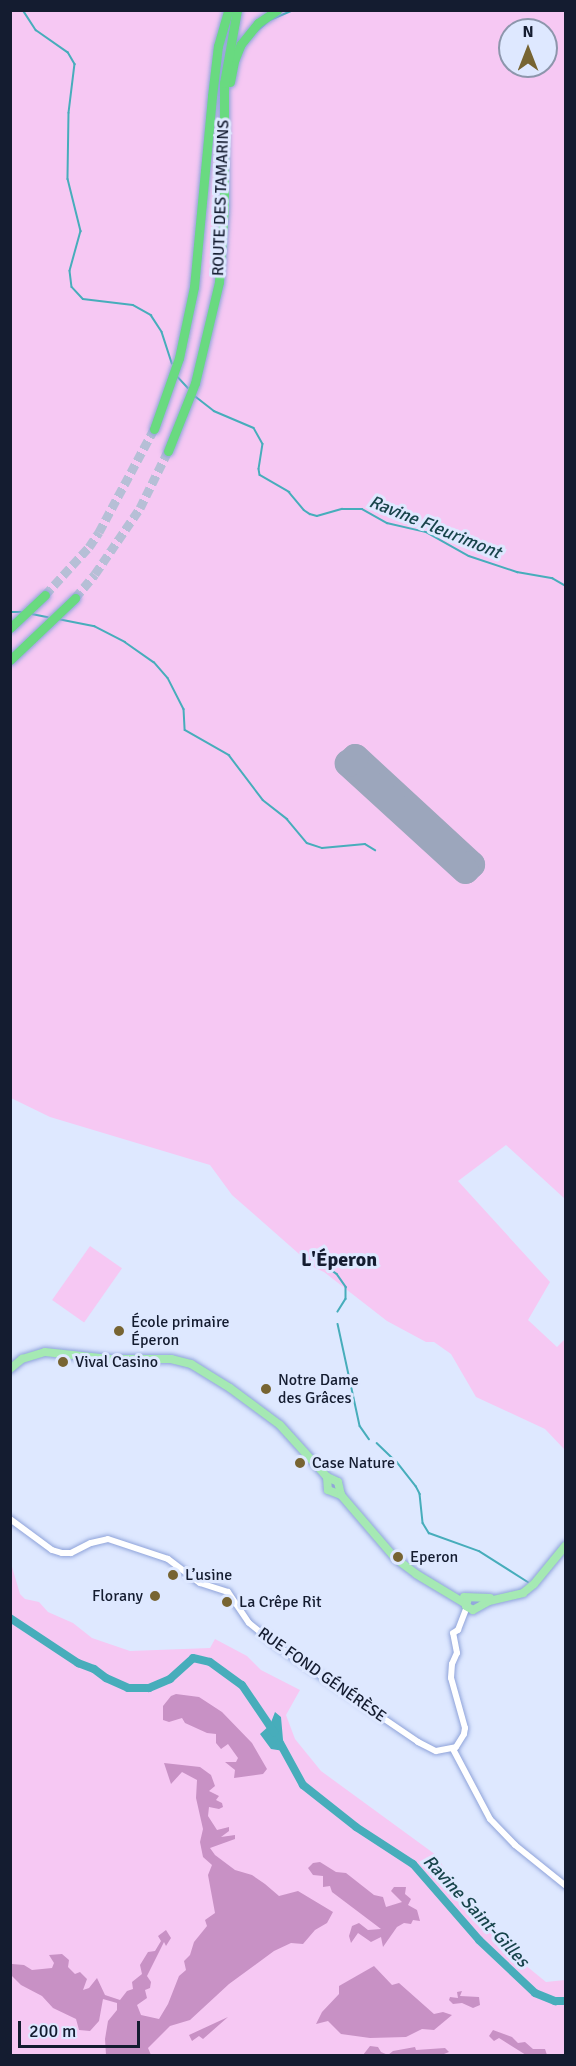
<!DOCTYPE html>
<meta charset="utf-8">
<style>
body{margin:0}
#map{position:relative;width:576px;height:2066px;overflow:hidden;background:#dee8ff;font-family:Signika,sans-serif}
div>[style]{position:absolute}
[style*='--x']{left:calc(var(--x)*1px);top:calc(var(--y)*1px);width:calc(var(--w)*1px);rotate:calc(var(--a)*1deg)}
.green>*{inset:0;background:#f6c8f3;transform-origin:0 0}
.forest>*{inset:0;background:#c891c5}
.water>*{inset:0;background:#47adbb}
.stream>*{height:1.5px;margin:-0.75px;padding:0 0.75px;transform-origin:0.75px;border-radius:0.75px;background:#47adbb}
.river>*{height:8px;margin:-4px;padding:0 4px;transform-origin:4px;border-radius:4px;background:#47adbb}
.runway>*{height:27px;margin:-13.5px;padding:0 13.5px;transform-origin:13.5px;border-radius:13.5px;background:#9ca6bc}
.highway-tunnel>*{height:9px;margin-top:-4.5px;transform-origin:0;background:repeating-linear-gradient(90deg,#b6bfd6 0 9px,transparent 0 13.5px)}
.roads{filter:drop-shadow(0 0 2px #8fa3da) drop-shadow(0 0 2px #8fa3da)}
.minor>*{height:6px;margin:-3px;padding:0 3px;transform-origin:3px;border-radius:3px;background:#fff}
.major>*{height:8px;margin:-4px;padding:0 4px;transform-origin:4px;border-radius:4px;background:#a5e9b3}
.highway>*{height:9px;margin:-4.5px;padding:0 4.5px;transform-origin:4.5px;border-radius:4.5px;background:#69da80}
.dots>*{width:16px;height:16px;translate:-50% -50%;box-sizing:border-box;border:3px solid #dee8ff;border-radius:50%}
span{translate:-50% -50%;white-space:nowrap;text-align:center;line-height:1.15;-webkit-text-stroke:6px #dee8ff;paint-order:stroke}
.street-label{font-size:16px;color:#141c30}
.poi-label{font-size:16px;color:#141c30}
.left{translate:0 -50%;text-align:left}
.right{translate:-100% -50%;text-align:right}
.water-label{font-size:18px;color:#17444b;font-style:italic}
.quarter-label{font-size:20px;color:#141c30;font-weight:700}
.frame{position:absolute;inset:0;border:12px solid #141c30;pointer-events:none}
.north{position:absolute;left:498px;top:18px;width:60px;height:60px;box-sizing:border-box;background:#dee8ff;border:2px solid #8d96ac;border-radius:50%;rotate:0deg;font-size:16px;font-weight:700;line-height:24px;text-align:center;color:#141c30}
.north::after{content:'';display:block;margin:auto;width:21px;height:27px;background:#776432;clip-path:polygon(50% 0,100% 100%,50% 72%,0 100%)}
.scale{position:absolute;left:18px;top:2021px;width:122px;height:27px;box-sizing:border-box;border:3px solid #141c30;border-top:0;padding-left:8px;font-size:18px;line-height:21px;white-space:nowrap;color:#141c30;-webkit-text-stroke:4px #dee8ff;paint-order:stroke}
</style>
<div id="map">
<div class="green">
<div style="clip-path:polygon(evenodd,11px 11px,565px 11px,565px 1199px,506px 1145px,458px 1181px,550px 1282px,528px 1320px,557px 1347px,565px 1339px,565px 1450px,545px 1429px,476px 1397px,451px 1354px,434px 1342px,426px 1342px,387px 1321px,324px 1272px,315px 1268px,232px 1195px,210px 1165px,50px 1117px,11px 1098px,11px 11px,510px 30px,546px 30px,546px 66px,510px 66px,510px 30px)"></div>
<div style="left:90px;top:1246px;width:39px;height:66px;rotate:35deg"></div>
<div style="clip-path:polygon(10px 1560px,20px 1594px,25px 1599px,39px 1602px,48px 1612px,73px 1623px,92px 1638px,130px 1651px,210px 1648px,215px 1639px,247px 1656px,261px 1670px,300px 1690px,286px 1715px,295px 1739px,321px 1771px,436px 1855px,477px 1920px,524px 1964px,546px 1982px,565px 1980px,565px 2055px,11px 2055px)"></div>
</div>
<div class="forest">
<div style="clip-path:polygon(176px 1694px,199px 1697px,222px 1712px,252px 1743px,267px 1769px,263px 1774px,234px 1778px,235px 1770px,225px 1762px,236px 1762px,238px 1758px,228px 1744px,221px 1749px,216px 1743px,216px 1734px,207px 1733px,185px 1723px,182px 1718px,169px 1722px,163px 1720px,163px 1706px,171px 1696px)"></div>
<div style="clip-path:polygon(164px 1763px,200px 1767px,211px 1775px,215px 1786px,209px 1791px,219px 1796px,216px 1800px,222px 1803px,223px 1807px,219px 1809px,209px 1807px,208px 1816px,217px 1830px,229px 1827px,229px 1831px,221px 1837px,235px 1835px,235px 1839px,210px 1848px,215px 1855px,235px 1870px,252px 1875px,265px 1884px,279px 1896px,298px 1891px,333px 1912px,327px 1923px,315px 1930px,303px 1944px,291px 1943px,274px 1951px,229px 1984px,190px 2020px,170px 2026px,148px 2048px,151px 2055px,106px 2055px,105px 2039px,108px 2021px,117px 2010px,117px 2003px,103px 1999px,99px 2021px,90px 2031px,79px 2030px,76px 2019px,53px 2008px,42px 1996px,21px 1985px,11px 1975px,12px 1964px,24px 1965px,32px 1970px,52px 1968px,54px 1963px,49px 1955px,62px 1954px,69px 1960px,68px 1967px,75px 1974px,80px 1972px,87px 1979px,83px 1990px,89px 1988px,97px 1978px,105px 1995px,120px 2000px,127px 1991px,133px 1989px,132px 1982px,142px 1974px,140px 1965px,148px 1952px,155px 1951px,161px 1941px,158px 1936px,166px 1930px,171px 1938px,166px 1946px,164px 1942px,147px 1976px,151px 1982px,150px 1988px,145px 1990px,147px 1998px,137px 2005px,141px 2015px,159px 2019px,168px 2004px,179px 1976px,186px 1970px,184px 1961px,190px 1955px,194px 1942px,207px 1926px,205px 1920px,215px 1913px,208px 1875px,212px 1865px,203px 1857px,200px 1842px,203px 1829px,196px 1798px,197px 1780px,182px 1772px,171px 1784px)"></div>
<div style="clip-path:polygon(320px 1862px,336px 1872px,346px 1873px,374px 1895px,383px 1897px,386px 1907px,402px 1902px,391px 1891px,394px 1887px,406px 1887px,405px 1894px,411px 1899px,408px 1905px,417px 1910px,420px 1921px,413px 1920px,411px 1924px,404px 1923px,397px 1927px,383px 1947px,381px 1937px,371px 1942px,358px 1933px,351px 1943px,349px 1936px,352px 1926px,359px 1923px,368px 1930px,381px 1929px,332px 1892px,330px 1886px,323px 1887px,323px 1876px,313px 1875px,308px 1868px,313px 1863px)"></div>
<div style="clip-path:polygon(374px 1966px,392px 1985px,399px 1983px,434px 2014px,443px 2012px,452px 2015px,434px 2030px,422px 2029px,406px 2037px,370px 2038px,341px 2034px,328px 2021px,316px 2024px,322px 2012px,339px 1994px,339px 1986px)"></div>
<div style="clip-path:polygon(462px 1991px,460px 1996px,479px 1997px,480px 2005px,473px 2008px,462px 2003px,453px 2004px,449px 2000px,450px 1997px,458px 1998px,457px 1992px)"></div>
<div style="clip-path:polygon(228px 2017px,203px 2039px,199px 2036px,192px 2041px,189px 2035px)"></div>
<div style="clip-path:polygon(493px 2030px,512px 2037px,518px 2043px,525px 2042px,533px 2049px,545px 2049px,547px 2055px,526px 2055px,499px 2038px,494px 2041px,489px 2036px)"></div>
<div style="clip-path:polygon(370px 2046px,378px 2047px,381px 2052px,388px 2055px,393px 2051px,415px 2047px,416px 2050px,445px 2048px,449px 2052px,439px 2056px,363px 2055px)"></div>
</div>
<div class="water">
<div style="clip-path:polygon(275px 1712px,281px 1717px,284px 1751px,271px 1749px,260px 1734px,270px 1725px)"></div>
</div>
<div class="stream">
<div style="--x:23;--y:10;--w:24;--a:57"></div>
<div style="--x:36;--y:30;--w:39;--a:35"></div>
<div style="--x:68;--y:52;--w:14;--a:60"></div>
<div style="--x:75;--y:64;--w:49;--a:97"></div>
<div style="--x:69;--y:113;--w:66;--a:90.9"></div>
<div style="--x:68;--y:179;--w:54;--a:76"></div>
<div style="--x:81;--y:231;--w:41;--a:105.4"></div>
<div style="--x:70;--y:271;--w:16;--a:83"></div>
<div style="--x:72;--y:287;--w:16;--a:47"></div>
<div style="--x:83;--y:299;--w:50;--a:6.8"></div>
<div style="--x:133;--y:305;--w:21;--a:29"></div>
<div style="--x:151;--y:315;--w:20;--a:57"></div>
<div style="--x:162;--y:332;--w:33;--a:72"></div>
<div style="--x:256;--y:32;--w:18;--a:-41"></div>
<div style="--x:270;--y:20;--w:25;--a:-23"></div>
<div style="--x:177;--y:376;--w:16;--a:47"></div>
<div style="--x:195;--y:396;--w:24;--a:38"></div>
<div style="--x:214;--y:411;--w:43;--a:23"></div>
<div style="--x:254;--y:428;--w:18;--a:61"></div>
<div style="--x:263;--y:444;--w:25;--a:99"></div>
<div style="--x:259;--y:469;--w:6;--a:81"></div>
<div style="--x:260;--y:475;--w:34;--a:30"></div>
<div style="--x:289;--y:492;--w:23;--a:50"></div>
<div style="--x:304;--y:510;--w:7;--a:34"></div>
<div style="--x:310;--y:514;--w:7;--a:16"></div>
<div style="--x:317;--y:516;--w:26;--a:-16"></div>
<div style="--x:342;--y:509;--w:20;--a:0"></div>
<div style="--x:362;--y:509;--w:29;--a:29"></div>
<div style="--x:387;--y:523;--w:40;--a:13"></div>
<div style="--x:426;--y:532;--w:49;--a:29.2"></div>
<div style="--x:469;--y:556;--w:51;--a:18.4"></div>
<div style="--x:517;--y:572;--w:36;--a:10"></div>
<div style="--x:552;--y:578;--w:16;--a:30"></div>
<div style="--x:10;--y:612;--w:11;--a:0"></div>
<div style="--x:32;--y:614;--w:16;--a:11"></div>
<div style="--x:58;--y:619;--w:37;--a:11"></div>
<div style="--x:94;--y:626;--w:35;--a:27"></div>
<div style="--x:125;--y:642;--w:35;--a:35"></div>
<div style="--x:154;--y:662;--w:21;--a:49"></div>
<div style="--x:168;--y:678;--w:35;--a:63"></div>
<div style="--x:184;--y:709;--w:21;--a:87"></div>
<div style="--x:185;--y:730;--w:51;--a:29.6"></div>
<div style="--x:229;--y:755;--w:56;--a:52.9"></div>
<div style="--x:263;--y:800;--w:31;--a:38"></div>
<div style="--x:287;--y:819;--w:31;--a:50"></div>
<div style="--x:307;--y:843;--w:16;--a:18"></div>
<div style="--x:322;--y:848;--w:43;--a:-5.3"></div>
<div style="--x:365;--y:844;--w:12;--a:31"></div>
<div style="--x:327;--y:1267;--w:12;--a:35"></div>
<div style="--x:337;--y:1274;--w:16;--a:55"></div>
<div style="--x:346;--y:1287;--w:12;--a:90"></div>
<div style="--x:346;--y:1299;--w:15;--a:122"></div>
<div style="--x:338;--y:1324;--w:104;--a:77.8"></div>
<div style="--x:360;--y:1426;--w:16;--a:55"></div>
<div style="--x:377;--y:1443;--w:28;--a:44"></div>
<div style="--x:397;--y:1462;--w:31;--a:52"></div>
<div style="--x:416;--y:1486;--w:9;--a:63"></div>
<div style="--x:420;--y:1494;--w:29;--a:84"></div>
<div style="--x:423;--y:1523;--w:12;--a:59"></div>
<div style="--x:429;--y:1533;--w:53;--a:19.8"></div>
<div style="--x:479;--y:1551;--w:58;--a:32.3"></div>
</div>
<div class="river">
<div style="--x:10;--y:1618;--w:82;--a:33.5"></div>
<div style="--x:78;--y:1663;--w:17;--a:21"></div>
<div style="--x:94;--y:1669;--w:15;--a:37"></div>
<div style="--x:106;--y:1678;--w:24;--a:24"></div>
<div style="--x:128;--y:1688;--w:21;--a:0"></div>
<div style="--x:149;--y:1688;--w:23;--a:-23"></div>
<div style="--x:170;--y:1679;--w:31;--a:-42"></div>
<div style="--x:193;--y:1658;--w:17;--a:13"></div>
<div style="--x:210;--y:1662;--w:39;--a:36"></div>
<div style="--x:242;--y:1685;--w:57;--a:55.8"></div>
<div style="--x:280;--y:1743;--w:48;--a:61.3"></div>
<div style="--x:303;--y:1785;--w:68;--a:38.4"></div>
<div style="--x:356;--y:1827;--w:68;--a:33"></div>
<div style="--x:413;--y:1864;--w:101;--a:49"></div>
<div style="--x:479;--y:1940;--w:77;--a:43.4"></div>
<div style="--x:535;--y:1993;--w:22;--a:22"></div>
<div style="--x:555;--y:2001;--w:11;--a:0"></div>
</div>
<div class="runway">
<div style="--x:355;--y:757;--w:158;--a:42.7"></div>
<div style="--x:471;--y:864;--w:8;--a:135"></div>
<div style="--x:465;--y:870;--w:159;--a:-137.6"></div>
<div style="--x:348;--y:763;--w:9;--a:-41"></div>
</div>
<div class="highway-tunnel">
<div style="--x:45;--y:595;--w:65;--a:-47.5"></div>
<div style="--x:89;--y:547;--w:18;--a:-56"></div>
<div style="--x:99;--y:532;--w:117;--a:-61.9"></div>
<div style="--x:75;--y:598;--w:31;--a:-50"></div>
<div style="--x:95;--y:574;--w:80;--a:-55.7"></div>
<div style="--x:140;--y:508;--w:64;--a:-63.8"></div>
</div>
<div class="roads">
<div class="minor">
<div style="--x:10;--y:1519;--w:52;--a:36.4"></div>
<div style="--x:52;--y:1550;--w:10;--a:17"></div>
<div style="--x:62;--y:1553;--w:9;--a:0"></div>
<div style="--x:71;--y:1553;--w:22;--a:-27"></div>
<div style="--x:91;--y:1543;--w:17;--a:-13"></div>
<div style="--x:108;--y:1539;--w:63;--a:18.4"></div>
<div style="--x:168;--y:1559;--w:40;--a:37"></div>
<div style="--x:200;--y:1583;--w:29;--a:18"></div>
<div style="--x:228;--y:1592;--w:37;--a:56"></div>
<div style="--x:249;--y:1623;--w:36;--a:39"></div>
<div style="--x:277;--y:1646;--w:171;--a:34.2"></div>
<div style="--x:418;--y:1742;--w:20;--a:27"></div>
<div style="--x:436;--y:1751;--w:20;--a:-11"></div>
<div style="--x:456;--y:1747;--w:15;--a:-58"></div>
<div style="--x:464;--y:1734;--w:6;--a:-81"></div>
<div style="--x:465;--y:1728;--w:52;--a:-105.6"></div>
<div style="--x:451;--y:1678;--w:14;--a:-86"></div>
<div style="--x:452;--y:1664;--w:12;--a:-66"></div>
<div style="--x:457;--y:1653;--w:20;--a:-101"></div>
<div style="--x:453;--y:1633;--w:6;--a:-31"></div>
<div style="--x:458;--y:1630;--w:25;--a:-69"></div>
<div style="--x:453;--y:1749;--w:79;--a:62.1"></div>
<div style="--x:490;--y:1819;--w:36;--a:46"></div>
<div style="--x:515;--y:1845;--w:65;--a:38.8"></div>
</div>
<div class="major">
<div style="--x:10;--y:1369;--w:16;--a:-40"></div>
<div style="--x:22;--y:1359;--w:24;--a:-17"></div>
<div style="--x:45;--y:1352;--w:65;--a:6.1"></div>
<div style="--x:110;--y:1359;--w:61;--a:0"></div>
<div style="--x:171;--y:1359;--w:21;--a:14"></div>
<div style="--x:191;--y:1364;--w:46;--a:31.6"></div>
<div style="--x:230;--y:1388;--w:62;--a:36.5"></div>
<div style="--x:280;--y:1425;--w:70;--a:47.9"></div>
<div style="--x:327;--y:1477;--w:12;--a:24"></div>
<div style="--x:338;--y:1482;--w:13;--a:77"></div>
<div style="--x:327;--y:1477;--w:13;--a:86"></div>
<div style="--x:328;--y:1490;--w:14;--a:21"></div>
<div style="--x:341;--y:1495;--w:83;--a:49.4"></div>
<div style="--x:395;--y:1558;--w:26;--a:37"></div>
<div style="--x:416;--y:1574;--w:58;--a:31"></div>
<div style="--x:464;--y:1597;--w:26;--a:2"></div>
<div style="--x:468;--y:1598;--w:8;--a:104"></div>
<div style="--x:466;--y:1606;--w:8;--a:30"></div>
<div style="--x:473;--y:1610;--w:18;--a:-29"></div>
<div style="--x:489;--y:1601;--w:35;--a:-13"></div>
<div style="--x:523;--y:1593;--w:14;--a:-39"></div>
<div style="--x:534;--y:1584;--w:50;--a:-50.6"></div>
</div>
<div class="highway">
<div style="--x:230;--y:82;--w:21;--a:-79"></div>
<div style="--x:234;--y:61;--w:18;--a:-68"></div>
<div style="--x:241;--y:44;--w:27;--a:-51"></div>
<div style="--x:258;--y:23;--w:23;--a:-34"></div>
<div style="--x:154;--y:429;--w:75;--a:-70.6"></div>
<div style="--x:179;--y:358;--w:73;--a:-78.1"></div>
<div style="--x:194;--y:287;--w:192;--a:-84.6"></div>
<div style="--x:212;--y:96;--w:50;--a:-83.2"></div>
<div style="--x:218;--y:46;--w:37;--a:-74"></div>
<div style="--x:168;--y:451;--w:73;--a:-68.3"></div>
<div style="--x:195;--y:383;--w:104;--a:-76.6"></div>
<div style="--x:219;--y:282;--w:76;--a:-86.2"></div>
<div style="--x:224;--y:206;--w:123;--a:-90"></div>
<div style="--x:224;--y:83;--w:74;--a:-79.9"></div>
<div style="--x:10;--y:628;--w:48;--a:-43.3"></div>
<div style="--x:10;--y:660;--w:90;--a:-43.6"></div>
</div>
</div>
<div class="dots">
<div style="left:119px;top:1331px;background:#776432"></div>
<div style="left:63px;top:1362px;background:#776432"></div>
<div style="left:266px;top:1389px;background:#776432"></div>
<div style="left:300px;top:1463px;background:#776432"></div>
<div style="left:398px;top:1557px;background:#776432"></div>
<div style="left:173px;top:1575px;background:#776432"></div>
<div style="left:155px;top:1596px;background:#776432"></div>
<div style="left:227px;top:1602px;background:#776432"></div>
</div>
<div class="street-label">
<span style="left:221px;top:198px;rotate:-88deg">ROUTE DES TAMARINS</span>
<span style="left:322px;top:1675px;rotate:35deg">RUE FOND GÉNÉRÈSE</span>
</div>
<div class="poi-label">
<span class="left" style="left:131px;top:1331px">École primaire<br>Éperon</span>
<span class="left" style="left:75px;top:1362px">Vival Casino</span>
<span class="left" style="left:278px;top:1389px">Notre Dame<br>des Grâces</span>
<span class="left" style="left:312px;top:1463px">Case Nature</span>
<span class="left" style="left:410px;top:1557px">Eperon</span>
<span class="left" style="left:185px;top:1575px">L’usine</span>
<span class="right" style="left:143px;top:1596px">Florany</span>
<span class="left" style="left:239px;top:1602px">La Crêpe Rit</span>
</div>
<div class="water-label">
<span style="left:435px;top:527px;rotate:22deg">Ravine Fleurimont</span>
<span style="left:476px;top:1911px;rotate:47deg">Ravine Saint-Gilles</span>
</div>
<div class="quarter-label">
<span style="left:339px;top:1259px">L'Éperon</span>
</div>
<div class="frame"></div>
<div class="north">N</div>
<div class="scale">200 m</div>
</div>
